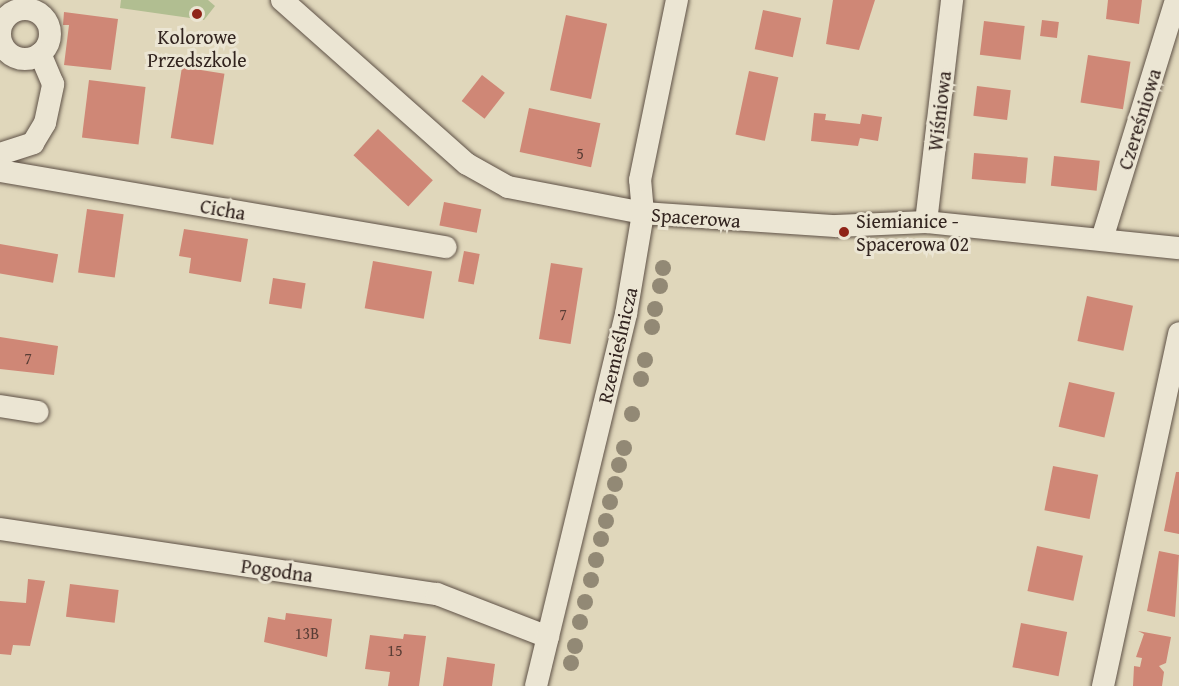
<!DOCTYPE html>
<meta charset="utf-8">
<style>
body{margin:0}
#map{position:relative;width:1179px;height:686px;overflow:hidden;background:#e0d7bb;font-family:"Gentium Book Plus",serif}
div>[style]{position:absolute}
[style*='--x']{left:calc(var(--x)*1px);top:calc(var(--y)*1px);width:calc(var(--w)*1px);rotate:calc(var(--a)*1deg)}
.green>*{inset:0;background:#b1be91}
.building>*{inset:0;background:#cf8776;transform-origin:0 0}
.roads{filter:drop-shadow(0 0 2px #5e5146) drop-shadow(0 0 2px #5e5146)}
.street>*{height:22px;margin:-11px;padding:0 11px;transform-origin:11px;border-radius:11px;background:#ebe5d3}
.street>.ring{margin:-11px;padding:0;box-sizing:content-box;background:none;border:22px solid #ebe5d3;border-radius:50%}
.trees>*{width:16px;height:16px;margin:-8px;border-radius:50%;background:#928975}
.dots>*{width:16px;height:16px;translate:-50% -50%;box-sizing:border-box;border:3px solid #ebe5d3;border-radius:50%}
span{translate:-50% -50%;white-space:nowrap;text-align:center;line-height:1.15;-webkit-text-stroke:6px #ebe5d3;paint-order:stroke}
.number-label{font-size:16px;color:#593d35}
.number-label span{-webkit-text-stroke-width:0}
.poi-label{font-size:20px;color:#32241f}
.left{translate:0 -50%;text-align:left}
.street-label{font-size:20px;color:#32241f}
</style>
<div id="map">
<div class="green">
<div style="clip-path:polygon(121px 0,208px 0,215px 6px,204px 20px,120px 8px)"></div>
</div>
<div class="building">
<div style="clip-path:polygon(833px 0,875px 0,859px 50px,826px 44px)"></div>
<div style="clip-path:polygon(1108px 0,1142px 0,1139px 24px,1106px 19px)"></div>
<div style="left:763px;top:10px;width:39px;height:40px;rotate:12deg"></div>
<div style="clip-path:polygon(64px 12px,118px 19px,111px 70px,64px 65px,69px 25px,63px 25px)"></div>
<div style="left:566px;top:15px;width:42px;height:77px;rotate:12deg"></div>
<div style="left:1042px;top:20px;width:17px;height:16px;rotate:7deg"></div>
<div style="left:984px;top:21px;width:41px;height:34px;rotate:7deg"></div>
<div style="left:1088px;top:55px;width:43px;height:48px;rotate:9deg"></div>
<div style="left:182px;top:67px;width:43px;height:72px;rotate:9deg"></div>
<div style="left:749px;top:71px;width:30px;height:65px;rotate:12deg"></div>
<div style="left:482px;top:75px;width:29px;height:33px;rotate:38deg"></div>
<div style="left:89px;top:80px;width:57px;height:58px;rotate:7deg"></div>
<div style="left:977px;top:86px;width:34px;height:30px;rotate:7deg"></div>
<div style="left:529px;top:108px;width:73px;height:45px;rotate:12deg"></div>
<div style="clip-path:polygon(814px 113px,826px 114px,825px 120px,860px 124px,862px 114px,882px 117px,878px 141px,860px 138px,858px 146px,811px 141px)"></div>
<div style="left:378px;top:129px;width:75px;height:36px;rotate:43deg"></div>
<div style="left:974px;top:153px;width:54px;height:26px;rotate:5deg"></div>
<div style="left:1054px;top:156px;width:46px;height:30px;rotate:6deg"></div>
<div style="left:444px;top:202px;width:38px;height:24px;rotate:11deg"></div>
<div style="left:87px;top:209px;width:37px;height:64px;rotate:8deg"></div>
<div style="clip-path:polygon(184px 229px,248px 239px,241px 282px,189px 273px,191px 258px,179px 256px)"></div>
<div style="left:0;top:244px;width:59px;height:29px;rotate:10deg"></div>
<div style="left:464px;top:251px;width:16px;height:31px;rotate:11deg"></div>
<div style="left:373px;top:261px;width:60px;height:48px;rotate:10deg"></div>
<div style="left:551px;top:263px;width:32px;height:77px;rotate:9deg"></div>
<div style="left:273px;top:278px;width:33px;height:26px;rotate:9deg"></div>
<div style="left:1087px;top:296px;width:47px;height:46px;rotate:12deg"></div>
<div style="clip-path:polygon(0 337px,58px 346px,54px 375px,0 369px)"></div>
<div style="left:1069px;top:382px;width:47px;height:46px;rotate:13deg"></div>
<div style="left:1053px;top:466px;width:46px;height:45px;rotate:11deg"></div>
<div style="clip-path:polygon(1176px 472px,1179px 472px,1179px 534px,1164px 531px)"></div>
<div style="left:1037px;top:546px;width:47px;height:46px;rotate:12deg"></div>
<div style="clip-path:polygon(1159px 551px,1179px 555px,1175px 617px,1147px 611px)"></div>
<div style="clip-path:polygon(28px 579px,45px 581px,30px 646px,13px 645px,11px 655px,0 654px,0 601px,26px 603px)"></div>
<div style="left:70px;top:584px;width:49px;height:33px;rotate:7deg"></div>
<div style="clip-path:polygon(286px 613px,332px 619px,327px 657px,264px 642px,268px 617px,285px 620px)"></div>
<div style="left:1021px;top:623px;width:47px;height:45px;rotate:11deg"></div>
<div style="clip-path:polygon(1138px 631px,1171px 637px,1166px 663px,1159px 666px,1164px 672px,1162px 686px,1133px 686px,1134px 666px,1140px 667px,1142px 658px,1136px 657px,1144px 634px)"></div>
<div style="clip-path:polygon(404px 634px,426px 636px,419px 686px,388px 686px,390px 672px,365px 669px,370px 635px,403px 639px)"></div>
<div style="clip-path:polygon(447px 657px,495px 664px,492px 686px,443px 686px)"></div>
</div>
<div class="roads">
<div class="street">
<div style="--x:282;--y:0;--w:247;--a:41.6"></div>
<div style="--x:467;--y:164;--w:47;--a:29.3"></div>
<div style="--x:508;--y:187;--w:137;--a:10.9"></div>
<div style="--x:643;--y:213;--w:193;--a:3.9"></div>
<div style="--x:836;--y:226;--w:90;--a:-2.5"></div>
<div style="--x:926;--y:222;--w:254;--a:5.9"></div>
<div class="ring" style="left:0;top:9px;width:28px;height:28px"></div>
<div style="--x:0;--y:154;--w:35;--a:-18"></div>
<div style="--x:33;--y:143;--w:23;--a:-59"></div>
<div style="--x:45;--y:123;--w:40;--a:-78"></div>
<div style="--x:53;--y:84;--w:33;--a:-113"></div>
<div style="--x:0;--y:171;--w:452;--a:9.7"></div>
<div style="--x:926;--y:222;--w:224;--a:-83.3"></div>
<div style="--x:1102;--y:239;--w:250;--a:-72.8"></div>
<div style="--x:0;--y:406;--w:38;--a:9"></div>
<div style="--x:0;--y:529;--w:442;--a:8.5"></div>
<div style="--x:437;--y:594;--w:119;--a:21.2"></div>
<div style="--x:536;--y:686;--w:383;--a:-76.4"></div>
<div style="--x:626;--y:314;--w:102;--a:-80.4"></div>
<div style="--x:643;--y:213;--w:33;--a:-95"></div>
<div style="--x:640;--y:180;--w:184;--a:-78.4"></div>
<div style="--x:1103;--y:686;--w:361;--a:-77.8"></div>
</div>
</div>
<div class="trees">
<div style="left:663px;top:268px"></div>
<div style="left:660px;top:286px"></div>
<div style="left:655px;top:309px"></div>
<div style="left:652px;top:327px"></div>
<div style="left:645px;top:360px"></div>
<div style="left:641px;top:379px"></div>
<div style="left:632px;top:414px"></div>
<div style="left:624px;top:448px"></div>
<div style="left:619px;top:465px"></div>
<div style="left:615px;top:484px"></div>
<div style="left:610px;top:502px"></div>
<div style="left:606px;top:521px"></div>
<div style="left:601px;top:539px"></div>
<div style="left:596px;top:560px"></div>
<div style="left:591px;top:580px"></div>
<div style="left:585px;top:602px"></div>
<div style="left:580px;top:622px"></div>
<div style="left:575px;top:646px"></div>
<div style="left:571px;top:663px"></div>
</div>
<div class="dots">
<div style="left:197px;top:14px;background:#8f2418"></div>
<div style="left:844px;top:232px;background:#8f2418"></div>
</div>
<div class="number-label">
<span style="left:580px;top:153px">5</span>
<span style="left:563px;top:314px">7</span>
<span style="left:28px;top:358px">7</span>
<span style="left:307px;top:633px">13B</span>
<span style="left:395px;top:650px">15</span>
</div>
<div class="poi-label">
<span style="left:197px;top:48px">Kolorowe<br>Przedszkole</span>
<span class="left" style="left:856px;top:232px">Siemianice -<br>Spacerowa 02</span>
</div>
<div class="street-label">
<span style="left:939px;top:111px;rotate:-83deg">Wiśniowa</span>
<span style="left:1139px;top:119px;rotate:-73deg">Czereśniowa</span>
<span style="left:223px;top:209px;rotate:10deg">Cicha</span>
<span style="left:696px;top:217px;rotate:4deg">Spacerowa</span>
<span style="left:617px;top:345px;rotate:-77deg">Rzemieślnicza</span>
<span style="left:277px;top:570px;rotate:8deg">Pogodna</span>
</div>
</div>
